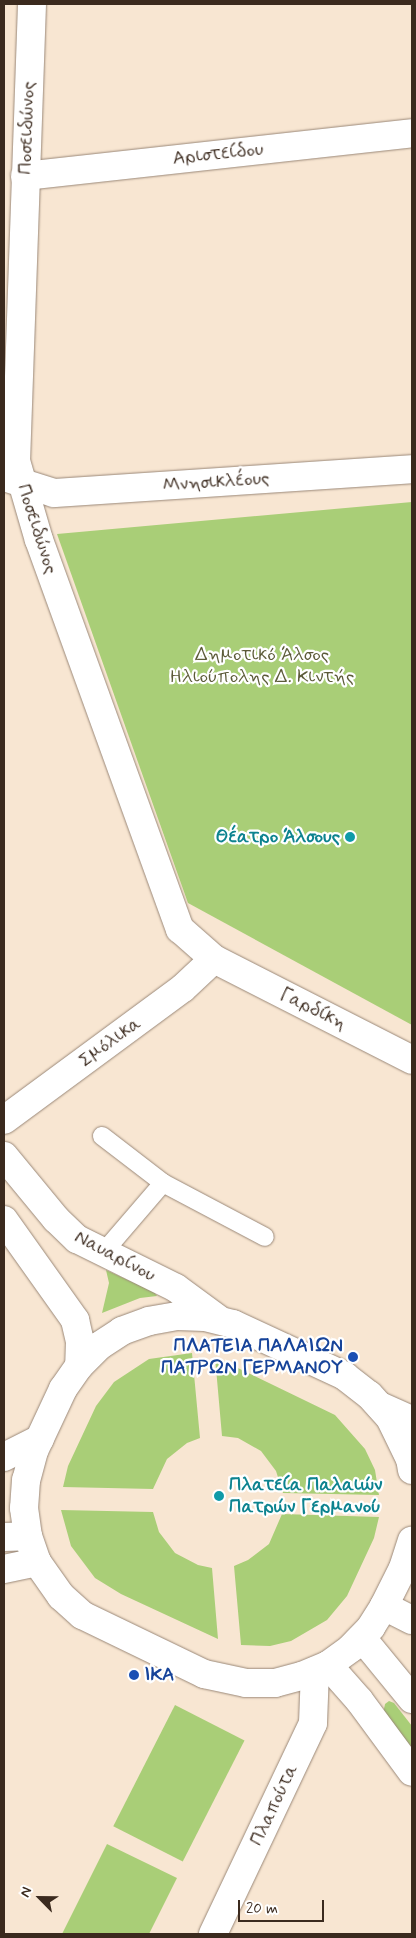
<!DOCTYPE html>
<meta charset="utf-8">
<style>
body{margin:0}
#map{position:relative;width:416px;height:1938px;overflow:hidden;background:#f8e6d2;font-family:Mynerve,sans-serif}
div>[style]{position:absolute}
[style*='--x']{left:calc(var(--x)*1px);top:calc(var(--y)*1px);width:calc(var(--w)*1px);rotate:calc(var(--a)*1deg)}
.green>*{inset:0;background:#a9ce77;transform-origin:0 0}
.roads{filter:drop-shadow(0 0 1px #9a8878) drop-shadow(0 0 1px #9a8878)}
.lane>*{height:18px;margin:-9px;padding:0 9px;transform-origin:9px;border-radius:9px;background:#fff}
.street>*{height:28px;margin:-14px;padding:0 14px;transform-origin:14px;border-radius:14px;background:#fff}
.secondary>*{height:28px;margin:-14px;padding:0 14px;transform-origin:14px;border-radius:14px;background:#fff}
.dots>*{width:14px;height:14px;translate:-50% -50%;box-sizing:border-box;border:2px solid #fff;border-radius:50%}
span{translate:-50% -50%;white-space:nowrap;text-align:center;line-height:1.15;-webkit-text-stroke:4.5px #fff;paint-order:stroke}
.street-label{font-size:19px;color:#3b2a1e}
.park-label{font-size:19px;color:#5c5b39}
.culture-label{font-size:19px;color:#0d838f;font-weight:700}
.right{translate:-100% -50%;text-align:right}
.left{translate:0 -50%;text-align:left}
.transit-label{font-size:19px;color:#164399;font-weight:700}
.frame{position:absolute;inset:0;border:5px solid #3b2a1e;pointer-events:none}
.north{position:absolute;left:15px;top:1873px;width:50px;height:50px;-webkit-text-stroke:4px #fff;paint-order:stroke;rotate:293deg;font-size:14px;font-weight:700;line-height:20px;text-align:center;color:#3b2a1e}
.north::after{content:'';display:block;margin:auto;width:18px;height:22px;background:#3b2a1e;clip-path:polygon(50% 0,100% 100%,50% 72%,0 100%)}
.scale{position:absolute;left:238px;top:1900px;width:86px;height:22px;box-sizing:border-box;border:2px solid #3b2a1e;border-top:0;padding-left:6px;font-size:15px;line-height:18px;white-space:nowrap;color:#3b2a1e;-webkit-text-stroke:4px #fff;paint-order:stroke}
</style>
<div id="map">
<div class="green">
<div style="clip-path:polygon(412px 502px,412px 1025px,188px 903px,57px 534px)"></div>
<div style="clip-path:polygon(106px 1270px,154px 1292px,157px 1296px,140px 1298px,102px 1313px,109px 1283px)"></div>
<div style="clip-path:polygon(192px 1353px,200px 1438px,187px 1443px,167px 1459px,153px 1489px,63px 1487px,68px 1466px,96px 1406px,114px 1382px,149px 1359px)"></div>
<div style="clip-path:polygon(215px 1357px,335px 1415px,365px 1449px,375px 1470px,379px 1495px,283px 1493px,276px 1471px,261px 1451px,238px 1438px,222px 1436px)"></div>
<div style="clip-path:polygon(61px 1510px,153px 1512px,159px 1532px,175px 1553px,198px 1565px,212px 1568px,218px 1639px,121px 1594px,95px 1578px,71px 1546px)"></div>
<div style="clip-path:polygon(282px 1514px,379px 1517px,374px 1538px,347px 1596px,327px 1620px,291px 1641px,270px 1646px,241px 1645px,234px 1566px,248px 1560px,269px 1544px)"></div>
<div style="clip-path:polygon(389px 1701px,394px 1703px,412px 1726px,412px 1752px,383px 1714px,385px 1704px)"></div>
<div style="left:175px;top:1705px;width:78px;height:136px;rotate:27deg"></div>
<div style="clip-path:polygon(107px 1844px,177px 1878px,149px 1934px,62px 1934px)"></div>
</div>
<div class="roads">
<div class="lane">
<div style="--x:102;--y:1136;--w:77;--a:37.6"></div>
<div style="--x:163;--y:1183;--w:94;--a:130.7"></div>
<div style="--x:163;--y:1183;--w:115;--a:27.9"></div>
</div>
<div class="street">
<div style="--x:32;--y:4;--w:457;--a:92"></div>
<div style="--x:16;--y:461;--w:82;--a:73.8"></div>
<div style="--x:39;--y:540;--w:414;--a:70.1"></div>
<div style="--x:180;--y:929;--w:45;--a:41.4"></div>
<div style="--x:214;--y:959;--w:222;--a:27"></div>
<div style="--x:25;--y:176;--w:389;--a:-6.3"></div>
<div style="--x:7;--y:478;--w:49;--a:17.7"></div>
<div style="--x:54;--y:493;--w:359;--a:-3.8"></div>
<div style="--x:4;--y:1120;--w:222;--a:-36.4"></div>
<div style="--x:183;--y:988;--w:42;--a:-43.1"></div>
<div style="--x:4;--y:1156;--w:82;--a:50.5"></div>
<div style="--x:56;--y:1219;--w:29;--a:44"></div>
<div style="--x:77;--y:1239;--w:110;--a:26.3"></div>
<div style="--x:176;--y:1288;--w:52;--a:36.4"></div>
<div style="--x:4;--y:1220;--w:123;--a:54.6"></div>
<div style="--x:75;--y:1320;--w:23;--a:77"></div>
<div style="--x:80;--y:1342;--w:24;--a:92"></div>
<div style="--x:380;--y:1406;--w:35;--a:24"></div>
<div style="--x:4;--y:1569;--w:34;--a:-12"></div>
<div style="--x:213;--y:1934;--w:233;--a:-64.6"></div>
<div style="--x:313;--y:1723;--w:52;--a:-87.8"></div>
</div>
<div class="secondary">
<div style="--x:4;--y:1457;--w:40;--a:-26.6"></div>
<div style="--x:412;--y:1470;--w:11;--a:-100"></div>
<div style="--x:410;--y:1459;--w:46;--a:-116"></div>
<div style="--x:390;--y:1418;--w:31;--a:-132"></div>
<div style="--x:369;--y:1395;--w:31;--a:-142"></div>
<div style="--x:345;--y:1376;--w:123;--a:-155.1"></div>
<div style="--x:233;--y:1324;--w:29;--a:-166"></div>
<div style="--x:205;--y:1317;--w:28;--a:-178"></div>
<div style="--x:177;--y:1316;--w:28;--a:170"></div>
<div style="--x:149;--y:1321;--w:29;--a:160"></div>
<div style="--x:122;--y:1331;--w:27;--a:147"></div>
<div style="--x:99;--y:1346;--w:28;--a:135"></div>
<div style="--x:79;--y:1366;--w:28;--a:125"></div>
<div style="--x:63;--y:1389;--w:68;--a:115.1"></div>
<div style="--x:34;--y:1451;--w:30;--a:105"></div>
<div style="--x:26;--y:1480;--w:28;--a:94"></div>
<div style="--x:24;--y:1508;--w:28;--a:82"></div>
<div style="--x:28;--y:1536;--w:28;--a:71"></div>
<div style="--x:37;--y:1562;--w:42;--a:54.8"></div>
<div style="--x:61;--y:1596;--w:28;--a:42"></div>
<div style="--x:82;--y:1615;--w:136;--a:25.8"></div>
<div style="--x:204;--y:1674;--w:43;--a:12.1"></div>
<div style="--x:246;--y:1683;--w:29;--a:0"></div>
<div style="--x:275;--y:1683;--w:28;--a:-15"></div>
<div style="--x:302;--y:1676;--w:28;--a:-23"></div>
<div style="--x:328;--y:1665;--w:29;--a:-36"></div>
<div style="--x:351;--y:1648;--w:29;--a:-46"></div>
<div style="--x:371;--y:1627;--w:25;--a:-58"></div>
<div style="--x:384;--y:1606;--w:42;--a:-63.4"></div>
<div style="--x:403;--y:1568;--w:29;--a:-72"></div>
<div style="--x:4;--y:1537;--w:24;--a:-2"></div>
<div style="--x:384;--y:1606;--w:31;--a:27"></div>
<div style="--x:362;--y:1638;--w:79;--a:50.7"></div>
<div style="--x:328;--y:1665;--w:47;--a:48.5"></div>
<div style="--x:359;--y:1700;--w:89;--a:53.6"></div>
</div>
</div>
<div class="dots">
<div style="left:350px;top:837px;background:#0f9aa8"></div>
<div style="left:353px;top:1357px;background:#1a4fb4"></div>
<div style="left:219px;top:1496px;background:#0f9aa8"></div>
<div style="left:134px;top:1675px;background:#1a4fb4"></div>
</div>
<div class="street-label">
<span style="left:27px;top:128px;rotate:-88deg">Ποσειδώνος</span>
<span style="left:218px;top:154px;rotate:-6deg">Αριστείδου</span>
<span style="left:216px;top:482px;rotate:-4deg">Μνησικλέους</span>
<span style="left:37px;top:529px;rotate:72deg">Ποσειδώνος</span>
<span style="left:313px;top:1009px;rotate:27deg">Γαρδίκη</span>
<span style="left:110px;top:1042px;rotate:-36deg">Σμόλικα</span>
<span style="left:115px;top:1256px;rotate:28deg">Ναυαρίνου</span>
<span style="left:274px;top:1805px;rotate:-65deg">Πλαπούτα</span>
</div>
<div class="park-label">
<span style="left:262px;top:666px">Δημοτικό Άλσος<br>Ηλιούπολης Δ. Κιντής</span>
</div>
<div class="culture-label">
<span class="right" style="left:340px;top:837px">Θέατρο Άλσους</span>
<span class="left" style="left:229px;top:1496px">Πλατεία Παλαιών<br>Πατρών Γερμανού</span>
</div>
<div class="transit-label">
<span class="right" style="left:343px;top:1357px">ΠΛΑΤΕΙΑ ΠΑΛΑΙΩΝ<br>ΠΑΤΡΩΝ ΓΕΡΜΑΝΟΥ</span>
<span class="left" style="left:144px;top:1675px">ΙΚΑ</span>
</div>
<div class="frame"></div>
<div class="north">N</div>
<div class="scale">20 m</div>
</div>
